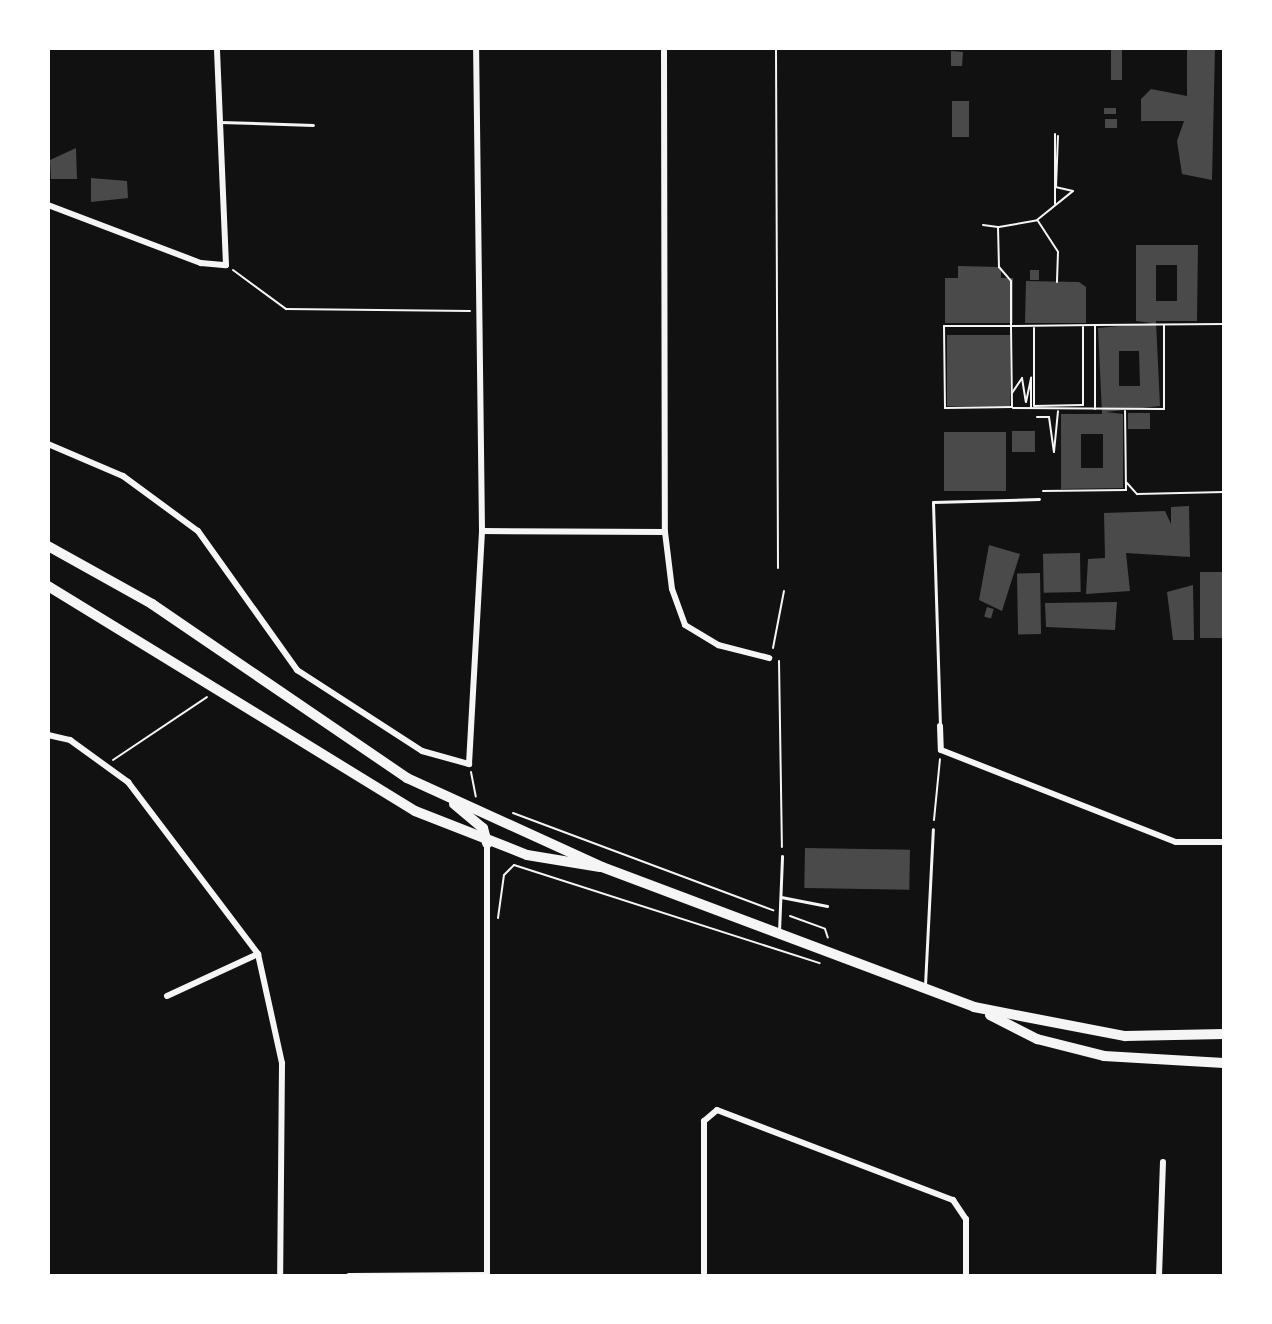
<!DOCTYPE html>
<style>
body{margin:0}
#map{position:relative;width:1272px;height:1324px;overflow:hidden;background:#111;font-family:"Fira Sans Condensed",sans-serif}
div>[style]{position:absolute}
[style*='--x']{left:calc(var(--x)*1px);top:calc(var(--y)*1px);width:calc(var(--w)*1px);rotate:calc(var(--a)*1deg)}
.building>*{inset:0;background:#4a4a4a;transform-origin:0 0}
.path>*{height:2px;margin:-1px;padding:0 1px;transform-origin:1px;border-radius:1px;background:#f5f5f5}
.service>*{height:3px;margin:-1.5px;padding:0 1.5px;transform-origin:1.5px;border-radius:1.5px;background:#f5f5f5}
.minor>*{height:6px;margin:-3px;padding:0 3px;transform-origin:3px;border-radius:3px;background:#f5f5f5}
.trunk>*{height:10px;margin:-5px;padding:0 5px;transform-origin:5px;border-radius:5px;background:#f5f5f5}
span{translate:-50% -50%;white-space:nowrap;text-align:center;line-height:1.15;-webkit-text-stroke:6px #fff;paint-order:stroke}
.frame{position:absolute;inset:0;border:50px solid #fff;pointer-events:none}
</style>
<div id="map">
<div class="building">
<div style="clip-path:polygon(1187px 48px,1215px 48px,1212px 180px,1182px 174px,1177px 141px,1184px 121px,1141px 121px,1141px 99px,1151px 89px,1187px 96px)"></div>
<div style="left:1111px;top:50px;width:11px;height:30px"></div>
<div style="clip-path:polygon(951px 51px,963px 52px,962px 66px,951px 66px)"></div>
<div style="left:952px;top:101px;width:17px;height:36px"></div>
<div style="left:1104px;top:108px;width:12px;height:6px"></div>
<div style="left:1105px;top:119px;width:12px;height:9px"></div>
<div style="clip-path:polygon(76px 148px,77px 179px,51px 179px,50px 160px)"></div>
<div style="clip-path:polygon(91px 178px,127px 181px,128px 198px,91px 202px)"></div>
<div style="clip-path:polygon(evenodd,1136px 245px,1198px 245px,1197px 321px,1156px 321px,1160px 406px,1106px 412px,1123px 414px,1123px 488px,1061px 489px,1061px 414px,1102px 414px,1098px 328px,1152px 323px,1136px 321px,1136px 245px,1156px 265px,1177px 265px,1177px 301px,1156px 301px,1156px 265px,1136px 245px,1119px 351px,1139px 351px,1140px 386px,1119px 386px,1119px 351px,1136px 245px,1081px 434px,1103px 434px,1103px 468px,1081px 468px,1081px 434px)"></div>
<div style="clip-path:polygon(958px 266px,1001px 267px,1001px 278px,1013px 278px,1013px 323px,945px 323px,945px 278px,958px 278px)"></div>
<div style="left:1030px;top:270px;width:9px;height:10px"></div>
<div style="clip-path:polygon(1026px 281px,1079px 282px,1086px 287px,1086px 323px,1025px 323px)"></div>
<div style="left:947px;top:335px;width:63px;height:71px"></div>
<div style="left:1128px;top:413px;width:22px;height:16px"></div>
<div style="left:1035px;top:431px;width:21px;height:23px;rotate:90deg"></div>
<div style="left:944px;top:432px;width:62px;height:59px"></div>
<div style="clip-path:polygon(1189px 506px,1190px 557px,1126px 553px,1130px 591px,1086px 594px,1088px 559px,1105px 558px,1104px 513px,1165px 511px,1171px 524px,1171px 507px)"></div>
<div style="clip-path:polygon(989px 545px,1020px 554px,1002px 611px,979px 600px)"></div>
<div style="left:1080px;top:553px;width:39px;height:37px;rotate:89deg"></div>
<div style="left:1200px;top:572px;width:24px;height:66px"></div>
<div style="left:1040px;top:573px;width:61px;height:23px;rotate:89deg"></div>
<div style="clip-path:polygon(1193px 585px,1194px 640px,1173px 640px,1167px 592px)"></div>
<div style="clip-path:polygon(1117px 602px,1115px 630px,1046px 627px,1045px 603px)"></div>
<div style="left:987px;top:607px;width:7px;height:10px;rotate:16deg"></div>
<div style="left:805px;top:848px;width:105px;height:40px;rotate:1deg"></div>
</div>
<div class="path">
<div style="--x:776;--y:48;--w:520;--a:89.78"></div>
<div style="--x:1055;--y:204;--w:70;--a:-90"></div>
<div style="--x:1038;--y:221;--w:37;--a:57"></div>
<div style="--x:1058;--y:252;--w:30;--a:92"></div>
<div style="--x:983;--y:225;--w:15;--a:8"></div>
<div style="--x:998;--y:227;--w:40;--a:88.6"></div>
<div style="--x:999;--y:267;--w:18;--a:49"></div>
<div style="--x:1011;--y:281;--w:45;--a:90"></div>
<div style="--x:1011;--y:326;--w:81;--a:89.3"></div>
<div style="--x:1012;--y:407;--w:67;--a:179.1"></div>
<div style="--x:945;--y:408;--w:82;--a:-90.7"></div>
<div style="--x:944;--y:326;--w:67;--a:0"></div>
<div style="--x:1011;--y:326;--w:84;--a:-0.7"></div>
<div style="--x:999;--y:227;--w:39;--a:-10"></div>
<div style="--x:1037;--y:220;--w:46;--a:-38.9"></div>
<div style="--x:1073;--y:191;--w:17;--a:-167"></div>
<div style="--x:1056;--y:187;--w:51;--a:-87.8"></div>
<div style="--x:233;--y:270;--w:66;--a:36.3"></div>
<div style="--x:286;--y:309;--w:184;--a:0.6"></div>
<div style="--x:1034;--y:328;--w:77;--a:90"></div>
<div style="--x:1012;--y:393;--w:18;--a:-56"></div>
<div style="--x:1022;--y:378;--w:24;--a:81"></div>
<div style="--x:1026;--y:402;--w:25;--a:-78"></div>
<div style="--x:1031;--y:378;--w:30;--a:90"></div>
<div style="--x:1034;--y:406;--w:49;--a:-1.2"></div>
<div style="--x:1083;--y:405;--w:78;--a:-90"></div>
<div style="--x:1013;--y:408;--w:151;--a:0.4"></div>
<div style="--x:1164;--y:409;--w:84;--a:-90"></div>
<div style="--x:1095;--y:409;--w:84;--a:-90"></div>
<div style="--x:1095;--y:325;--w:129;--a:-0.4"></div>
<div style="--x:1037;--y:417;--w:12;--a:0"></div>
<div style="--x:1049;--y:417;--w:35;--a:82"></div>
<div style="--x:1054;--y:452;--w:41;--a:-84.4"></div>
<div style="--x:1127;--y:483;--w:15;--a:48"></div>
<div style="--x:1137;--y:494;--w:87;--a:-1.3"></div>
<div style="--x:1043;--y:491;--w:83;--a:-0.7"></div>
<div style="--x:1126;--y:490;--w:79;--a:-90.7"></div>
<div style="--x:773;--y:648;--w:58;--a:-79.1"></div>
<div style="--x:779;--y:661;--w:186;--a:89.1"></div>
<div style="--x:113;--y:760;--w:113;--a:-33.8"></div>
<div style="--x:471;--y:772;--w:25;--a:79"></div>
<div style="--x:513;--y:813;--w:278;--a:20.5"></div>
<div style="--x:934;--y:820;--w:61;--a:-84.4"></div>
<div style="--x:790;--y:916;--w:37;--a:20"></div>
<div style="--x:825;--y:929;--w:9;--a:72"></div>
<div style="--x:498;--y:918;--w:43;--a:-82.1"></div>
<div style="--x:504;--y:875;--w:14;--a:-45"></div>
<div style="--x:514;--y:865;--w:321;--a:17.8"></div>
</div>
<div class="service">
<div style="--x:220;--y:122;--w:93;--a:1.8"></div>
<div style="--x:940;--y:726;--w:224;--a:-91.8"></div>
<div style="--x:933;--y:502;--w:106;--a:-1.6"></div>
<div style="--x:781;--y:897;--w:47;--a:11.1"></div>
<div style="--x:779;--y:932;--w:76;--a:-87.7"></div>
<div style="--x:925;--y:985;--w:156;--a:-87.1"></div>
</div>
<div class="minor">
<div style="--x:664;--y:48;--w:484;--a:89.9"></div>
<div style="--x:665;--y:532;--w:57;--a:83"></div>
<div style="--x:672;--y:589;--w:38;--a:70"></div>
<div style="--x:685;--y:625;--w:39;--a:31"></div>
<div style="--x:718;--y:645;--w:53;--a:14.3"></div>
<div style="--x:48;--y:205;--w:164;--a:20.8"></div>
<div style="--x:201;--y:263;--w:25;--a:5"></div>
<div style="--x:226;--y:265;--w:217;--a:-92.4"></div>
<div style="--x:48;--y:444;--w:82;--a:23.1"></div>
<div style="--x:123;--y:476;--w:93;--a:36.3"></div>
<div style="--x:198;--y:531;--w:171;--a:54.5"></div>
<div style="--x:297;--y:670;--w:149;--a:32.9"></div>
<div style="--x:422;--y:751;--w:49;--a:15.5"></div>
<div style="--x:469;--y:764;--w:233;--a:-86.8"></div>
<div style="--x:482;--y:531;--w:483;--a:-90.7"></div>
<div style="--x:482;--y:531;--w:183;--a:0.3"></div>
<div style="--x:940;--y:726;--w:24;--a:88"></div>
<div style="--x:941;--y:750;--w:252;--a:21.4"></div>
<div style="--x:1176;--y:842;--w:48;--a:0"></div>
<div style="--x:48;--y:735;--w:23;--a:13"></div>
<div style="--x:70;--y:740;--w:72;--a:35.9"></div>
<div style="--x:128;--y:782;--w:216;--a:52.9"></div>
<div style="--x:258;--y:954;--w:112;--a:77.6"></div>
<div style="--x:282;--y:1063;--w:213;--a:90.5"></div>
<div style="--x:167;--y:996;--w:100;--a:-24.8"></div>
<div style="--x:349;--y:1276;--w:138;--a:-0.4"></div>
<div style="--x:487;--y:1276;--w:433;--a:-90"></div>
<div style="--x:704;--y:1276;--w:155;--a:-90"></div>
<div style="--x:704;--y:1121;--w:17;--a:-40"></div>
<div style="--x:717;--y:1110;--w:253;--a:20.9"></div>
<div style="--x:953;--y:1200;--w:23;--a:56"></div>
<div style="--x:966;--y:1219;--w:57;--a:90"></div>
<div style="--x:1159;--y:1276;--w:114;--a:-88"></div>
</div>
<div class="trunk">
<div style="--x:48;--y:546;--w:119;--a:29.1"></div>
<div style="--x:152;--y:604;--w:309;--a:34.3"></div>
<div style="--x:407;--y:778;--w:214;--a:24.5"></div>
<div style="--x:602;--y:867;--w:397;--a:20.6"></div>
<div style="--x:974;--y:1007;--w:154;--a:10.9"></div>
<div style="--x:1125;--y:1036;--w:99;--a:-1.2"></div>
<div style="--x:48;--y:586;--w:430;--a:31.5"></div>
<div style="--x:415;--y:811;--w:120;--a:21.4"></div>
<div style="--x:527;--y:855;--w:74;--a:9.3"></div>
<div style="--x:454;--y:804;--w:38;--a:40"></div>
<div style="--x:483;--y:828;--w:16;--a:75"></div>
<div style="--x:990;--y:1015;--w:53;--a:27.1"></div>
<div style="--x:1037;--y:1039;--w:69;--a:14.2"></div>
<div style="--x:1104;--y:1056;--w:120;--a:3.3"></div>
</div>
<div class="frame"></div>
</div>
